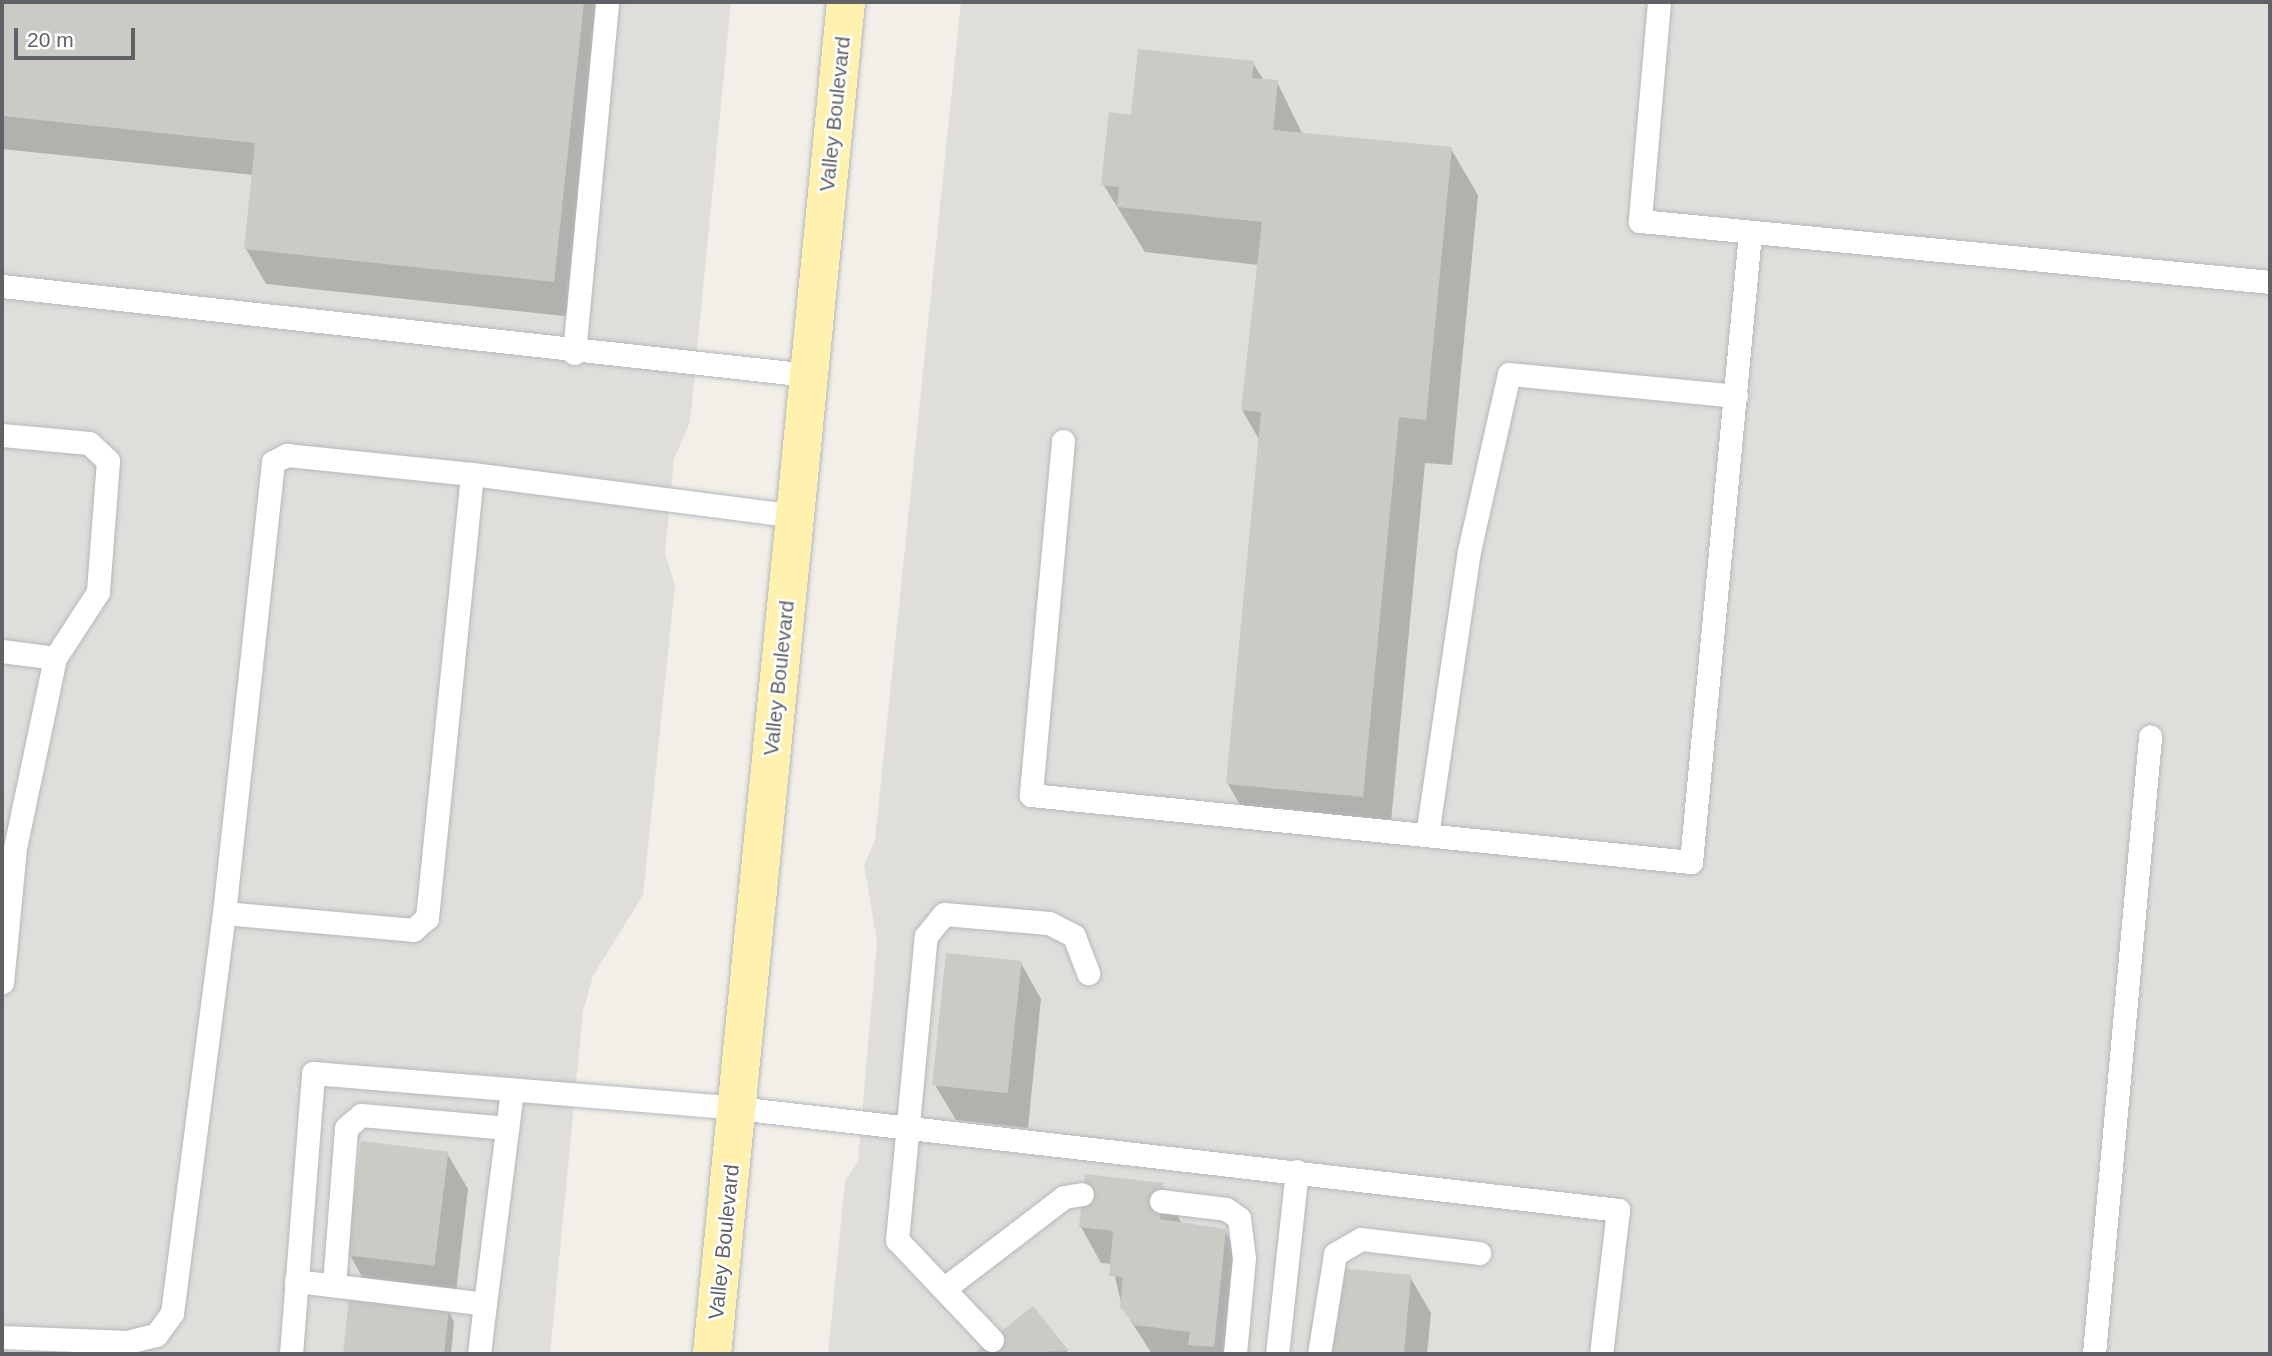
<!DOCTYPE html>
<style>
body{margin:0}
#map{position:relative;width:2272px;height:1356px;overflow:hidden;background:#f1efe8;font-family:Helvetica,sans-serif}
div>[style]{position:absolute}
[style*='--x']{left:calc(var(--x)*1px);top:calc(var(--y)*1px);width:calc(var(--w)*1px);rotate:calc(var(--a)*1deg)}
.industrial>*{inset:0;background:#e0deda}
.shadow>*{inset:0;background:#0003}
.building>*{inset:0;background:#cccac5;transform-origin:0 0}
.roads{filter:drop-shadow(0 0 2px #b5b8bc) drop-shadow(0 0 2px #b5b8bc)}
.service>*{height:23px;margin:-11.5px;padding:0 11.5px;transform-origin:11.5px;border-radius:11.5px;background:#fff}
.primary>*{height:38px;margin:-19px;padding:0 19px;transform-origin:19px;border-radius:19px;background:#fff2af}
span{translate:-50% -50%;white-space:nowrap;text-align:center;line-height:1.15;-webkit-text-stroke:5px #fff;paint-order:stroke}
.street-label{font-size:21px;color:#5f6368}
.frame{position:absolute;inset:0;border:4px solid #5f6368;pointer-events:none}
.scale{position:absolute;left:14px;top:28px;width:121px;height:32px;box-sizing:border-box;border:4px solid #5f6368;border-top:0;padding-left:9px;font-size:21px;line-height:24px;white-space:nowrap;color:#5f6368;-webkit-text-stroke:5px #fff;paint-order:stroke}
</style>
<div id="map">
<div class="industrial">
<div style="clip-path:polygon(2px 2px,731px 2px,690px 422px,674px 459px,665px 553px,675px 585px,643px 895px,593px 976px,583px 1011px,550px 1354px,2px 1354px)"></div>
<div style="clip-path:polygon(961px 2px,2270px 2px,2270px 1354px,828px 1354px,845px 1182px,858px 1160px,877px 942px,864px 865px,875px 840px)"></div>
</div>
<div class="shadow">
<div style="clip-path:polygon(2px 2px,607px 2px,574px 317px,266px 284px,246px 249px,254px 175px,2px 149px)"></div>
<div style="clip-path:polygon(1253px 63px,1264px 81px,1277px 82px,1303px 135px,1451px 149px,1478px 195px,1452px 465px,1425px 463px,1389px 843px,1254px 830px,1228px 784px,1260px 441px,1242px 410px,1259px 265px,1145px 252px,1103px 184px,1133px 117px)"></div>
<div style="clip-path:polygon(1021px 963px,1041px 999px,1028px 1128px,956px 1120px,935px 1085px)"></div>
<div style="clip-path:polygon(447px 1153px,468px 1189px,455px 1301px,370px 1291px,350px 1255px)"></div>
<div style="clip-path:polygon(1162px 1185px,1182px 1224px,1225px 1231px,1246px 1266px,1236px 1354px,1152px 1354px,1122px 1307px,1112px 1264px,1101px 1263px,1081px 1227px)"></div>
<div style="clip-path:polygon(1410px 1277px,1431px 1313px,1427px 1354px,1310px 1354px)"></div>
<div style="clip-path:polygon(351px 1300px,448px 1310px,454px 1322px,451px 1354px,345px 1354px)"></div>
<div style="clip-path:polygon(1032px 1309px,1069px 1354px,976px 1354px)"></div>
</div>
<div class="building">
<div style="clip-path:polygon(2px 2px,584px 2px,554px 282px,244px 249px,255px 143px,2px 116px)"></div>
<div style="clip-path:polygon(1138px 49px,1254px 61px,1252px 78px,1278px 80px,1273px 130px,1452px 147px,1426px 420px,1399px 417px,1363px 797px,1226px 784px,1261px 412px,1241px 410px,1262px 222px,1117px 207px,1119px 187px,1101px 185px,1109px 112px,1131px 115px)"></div>
<div style="left:946px;top:953px;width:76px;height:133px;rotate:6deg"></div>
<div style="left:361px;top:1141px;width:88px;height:115px;rotate:7deg"></div>
<div style="clip-path:polygon(1085px 1174px,1163px 1183px,1160px 1219px,1226px 1229px,1214px 1347px,1188px 1345px,1190px 1332px,1135px 1325px,1120px 1307px,1123px 1277px,1109px 1276px,1113px 1231px,1079px 1227px)"></div>
<div style="clip-path:polygon(1340px 1268px,1411px 1275px,1404px 1354px,1308px 1354px,1311px 1325px,1334px 1327px)"></div>
<div style="clip-path:polygon(349px 1298px,449px 1308px,444px 1354px,343px 1354px)"></div>
<div style="clip-path:polygon(1033px 1306px,1069px 1351px,973px 1354px)"></div>
</div>
<div class="roads">
<div class="service">
<div style="--x:1659;--y:2;--w:220;--a:95"></div>
<div style="--x:1640;--y:221;--w:633;--a:5.53"></div>
<div style="--x:2;--y:286;--w:811;--a:6.3"></div>
<div style="--x:574;--y:353;--w:353;--a:-84.6"></div>
<div style="--x:2;--y:435;--w:87;--a:5.3"></div>
<div style="--x:89;--y:443;--w:26;--a:43"></div>
<div style="--x:108;--y:461;--w:131;--a:94.4"></div>
<div style="--x:98;--y:592;--w:79;--a:123.1"></div>
<div style="--x:55;--y:658;--w:194;--a:101.9"></div>
<div style="--x:15;--y:848;--w:135;--a:95.5"></div>
<div style="--x:1063;--y:441;--w:355;--a:95.2"></div>
<div style="--x:1031;--y:795;--w:663;--a:5.8"></div>
<div style="--x:1691;--y:862;--w:632;--a:-84.64"></div>
<div style="--x:2;--y:651;--w:53;--a:7.5"></div>
<div style="--x:1427;--y:835;--w:287;--a:-81.6"></div>
<div style="--x:1469;--y:551;--w:181;--a:-77.3"></div>
<div style="--x:1509;--y:374;--w:228;--a:5.5"></div>
<div style="--x:224;--y:913;--w:454;--a:-83.8"></div>
<div style="--x:273;--y:462;--w:16;--a:-27"></div>
<div style="--x:287;--y:455;--w:186;--a:5.9"></div>
<div style="--x:1161;--y:1201;--w:65;--a:7"></div>
<div style="--x:1226;--y:1209;--w:16;--a:35"></div>
<div style="--x:1239;--y:1218;--w:40;--a:82.9"></div>
<div style="--x:1244;--y:1258;--w:96;--a:95.4"></div>
<div style="--x:296;--y:1281;--w:190;--a:6.9"></div>
<div style="--x:485;--y:1304;--w:216;--a:-82.8"></div>
<div style="--x:334;--y:1285;--w:157;--a:-85.6"></div>
<div style="--x:346;--y:1128;--w:20;--a:-41"></div>
<div style="--x:361;--y:1115;--w:147;--a:5.1"></div>
<div style="--x:945;--y:1288;--w:150;--a:-37.4"></div>
<div style="--x:1064;--y:1197;--w:18;--a:-9"></div>
<div style="--x:2;--y:1337;--w:125;--a:2.3"></div>
<div style="--x:127;--y:1342;--w:30;--a:-14"></div>
<div style="--x:156;--y:1335;--w:27;--a:-54"></div>
<div style="--x:172;--y:1313;--w:403;--a:-82.6"></div>
<div style="--x:224;--y:913;--w:190;--a:5.1"></div>
<div style="--x:413;--y:930;--w:18;--a:-41"></div>
<div style="--x:427;--y:918;--w:446;--a:-84.2"></div>
<div style="--x:472;--y:474;--w:326;--a:7.4"></div>
<div style="--x:992;--y:1340;--w:138;--a:-133.5"></div>
<div style="--x:897;--y:1240;--w:305;--a:-84.6"></div>
<div style="--x:926;--y:936;--w:28;--a:-51"></div>
<div style="--x:944;--y:914;--w:105;--a:4.9"></div>
<div style="--x:1049;--y:923;--w:28;--a:27"></div>
<div style="--x:1074;--y:936;--w:40;--a:69"></div>
<div style="--x:291;--y:1354;--w:282;--a:-85.5"></div>
<div style="--x:313;--y:1073;--w:425;--a:4.7"></div>
<div style="--x:737;--y:1108;--w:887;--a:6.6"></div>
<div style="--x:1618;--y:1210;--w:145;--a:96.7"></div>
<div style="--x:479;--y:1354;--w:50;--a:-83.2"></div>
<div style="--x:1277;--y:1354;--w:184;--a:-83.8"></div>
<div style="--x:1319;--y:1354;--w:101;--a:-80.9"></div>
<div style="--x:1335;--y:1254;--w:30;--a:-30"></div>
<div style="--x:1361;--y:1239;--w:119;--a:6.8"></div>
<div style="--x:2094;--y:1354;--w:620;--a:-84.81"></div>
</div>
<div class="primary">
<div style="--x:712;--y:1354;--w:1359;--a:-84.34"></div>
</div>
</div>
<div class="street-label">
<span style="left:835px;top:114px;rotate:-84deg">Valley Boulevard</span>
<span style="left:779px;top:678px;rotate:-84deg">Valley Boulevard</span>
<span style="left:724px;top:1242px;rotate:-84deg">Valley Boulevard</span>
</div>
<div class="frame"></div>
<div class="scale">20 m</div>
</div>
